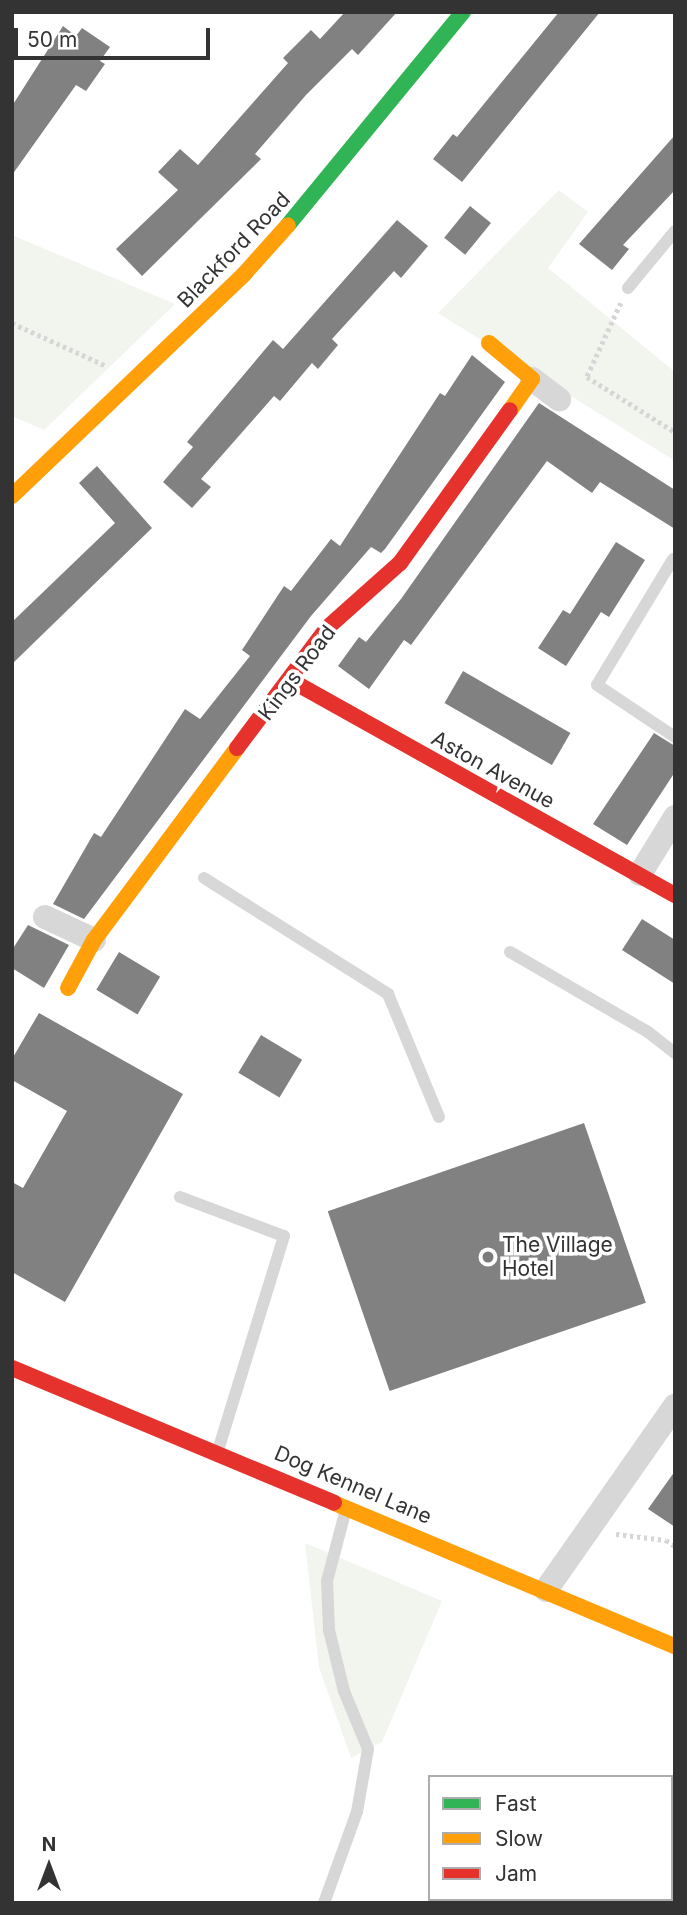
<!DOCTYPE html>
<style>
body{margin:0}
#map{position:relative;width:687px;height:1915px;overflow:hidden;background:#fff;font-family:Inter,sans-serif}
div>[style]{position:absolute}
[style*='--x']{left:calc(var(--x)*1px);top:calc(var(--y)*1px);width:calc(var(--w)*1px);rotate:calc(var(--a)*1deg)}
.green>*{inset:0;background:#f1f5ed}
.building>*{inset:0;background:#818181;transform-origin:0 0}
.path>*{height:4.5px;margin-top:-2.25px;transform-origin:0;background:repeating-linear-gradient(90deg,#d6d6d6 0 3.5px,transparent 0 7px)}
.lane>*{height:12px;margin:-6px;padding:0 6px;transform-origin:6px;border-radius:6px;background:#d7d7d7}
.street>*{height:24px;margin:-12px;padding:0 12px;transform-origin:12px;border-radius:12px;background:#d7d7d7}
.fast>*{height:16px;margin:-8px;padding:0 8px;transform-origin:8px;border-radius:8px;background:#30b455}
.slow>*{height:16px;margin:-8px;padding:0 8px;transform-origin:8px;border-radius:8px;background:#ff9f0a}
.jam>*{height:16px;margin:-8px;padding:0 8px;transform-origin:8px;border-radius:8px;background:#e5322d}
.dots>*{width:19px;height:19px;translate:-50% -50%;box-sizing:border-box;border:4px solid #fff;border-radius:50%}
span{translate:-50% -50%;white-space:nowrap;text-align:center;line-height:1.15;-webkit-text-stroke:7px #fff;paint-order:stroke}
.street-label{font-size:21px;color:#333}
.poi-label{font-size:21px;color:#333}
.left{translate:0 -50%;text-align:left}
.frame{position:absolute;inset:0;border:14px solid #333;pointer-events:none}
.legend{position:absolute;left:428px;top:1775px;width:245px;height:126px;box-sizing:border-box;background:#fff;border:2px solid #adadad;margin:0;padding:9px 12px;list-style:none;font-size:21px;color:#333}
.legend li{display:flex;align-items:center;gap:14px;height:35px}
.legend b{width:35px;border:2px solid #adadad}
.north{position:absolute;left:14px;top:1831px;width:70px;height:70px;-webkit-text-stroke:5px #fff;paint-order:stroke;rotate:0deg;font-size:19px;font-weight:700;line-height:28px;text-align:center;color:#333}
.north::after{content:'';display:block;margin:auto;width:24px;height:32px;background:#333;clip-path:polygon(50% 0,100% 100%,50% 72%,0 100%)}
.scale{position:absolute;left:14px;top:28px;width:196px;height:32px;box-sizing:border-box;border:4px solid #333;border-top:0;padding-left:9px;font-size:21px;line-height:24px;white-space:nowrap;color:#333;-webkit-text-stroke:5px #fff;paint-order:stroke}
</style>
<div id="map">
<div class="green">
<div style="clip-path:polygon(559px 190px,588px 212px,548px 268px,675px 372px,675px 461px,438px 313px)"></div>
<div style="clip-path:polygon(12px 235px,175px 304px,44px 430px,12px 416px)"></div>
<div style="clip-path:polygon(305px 1543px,442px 1601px,382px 1742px,351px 1758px,319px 1667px)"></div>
</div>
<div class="building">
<div style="clip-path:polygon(345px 12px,397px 12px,358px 55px,352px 49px,306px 95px,255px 154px,261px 159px,142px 276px,116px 249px,178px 190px,158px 172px,180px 149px,198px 165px,288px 63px,283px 58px,311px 30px,320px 39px)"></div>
<div style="clip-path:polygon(559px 12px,600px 12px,462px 182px,433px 159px,453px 134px,457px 137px)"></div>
<div style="clip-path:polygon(63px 26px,76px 36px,82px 28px,110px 47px,100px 61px,105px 64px,86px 91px,76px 85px,12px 175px,12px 106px)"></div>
<div style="clip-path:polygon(675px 135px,675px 190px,623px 245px,629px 249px,612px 270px,579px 244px)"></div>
<div style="left:470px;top:206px;width:27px;height:41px;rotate:39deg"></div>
<div style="clip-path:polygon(397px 220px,428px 246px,401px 278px,394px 271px,332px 339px,338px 345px,318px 369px,312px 363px,280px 401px,274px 396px,201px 479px,211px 487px,192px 508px,163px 482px,193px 447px,187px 442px,273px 340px,283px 349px)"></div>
<div style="clip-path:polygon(472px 355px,505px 382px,385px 549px,381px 553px,371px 547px,311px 616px,84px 919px,53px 904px,94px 833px,101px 837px,185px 709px,200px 719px,250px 656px,242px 650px,284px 586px,291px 591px,331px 539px,340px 546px,440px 393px,445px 396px)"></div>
<div style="clip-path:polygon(539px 403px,675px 490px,675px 529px,600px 482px,592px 493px,547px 461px,411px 645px,404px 640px,369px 689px,338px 666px,359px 637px,366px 642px,401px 599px)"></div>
<div style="clip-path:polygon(97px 466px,152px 528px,12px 664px,12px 622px,115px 523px,79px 483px)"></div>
<div style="clip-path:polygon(616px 542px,645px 560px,609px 617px,601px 612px,566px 666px,538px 648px,563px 610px,570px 614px)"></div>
<div style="left:463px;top:671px;width:124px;height:37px;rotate:30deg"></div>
<div style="clip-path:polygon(654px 733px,675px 746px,675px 772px,627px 845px,593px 824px)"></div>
<div style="clip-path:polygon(642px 919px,675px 940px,675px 984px,622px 950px)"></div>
<div style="clip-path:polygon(28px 925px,69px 945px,44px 988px,12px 968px,12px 950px)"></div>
<div style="left:119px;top:952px;width:48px;height:44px;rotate:31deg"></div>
<div style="clip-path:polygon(39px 1013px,183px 1094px,65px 1302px,12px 1272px,12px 1182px,23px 1188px,67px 1111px,12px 1080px,12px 1059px)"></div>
<div style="left:261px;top:1035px;width:48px;height:44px;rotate:31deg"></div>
<div style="left:584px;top:1123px;width:190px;height:271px;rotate:71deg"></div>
<div style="clip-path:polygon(675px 1471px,675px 1527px,648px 1509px)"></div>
</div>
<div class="path">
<div style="--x:621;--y:303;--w:81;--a:114.7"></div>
<div style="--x:587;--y:377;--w:104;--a:32"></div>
<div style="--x:12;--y:323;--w:104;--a:24.4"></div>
<div style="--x:616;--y:1534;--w:50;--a:6.8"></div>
<div style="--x:666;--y:1540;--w:11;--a:34"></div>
</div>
<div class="lane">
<div style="--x:628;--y:288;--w:74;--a:-50.5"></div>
<div style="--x:673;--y:559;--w:147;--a:121.1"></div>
<div style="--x:597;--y:685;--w:94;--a:33.7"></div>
<div style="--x:204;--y:878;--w:218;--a:32.2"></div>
<div style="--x:388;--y:994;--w:133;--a:67.5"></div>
<div style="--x:510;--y:952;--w:160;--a:30.1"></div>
<div style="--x:648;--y:1032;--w:34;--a:38"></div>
<div style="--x:180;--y:1197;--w:111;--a:20.6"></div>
<div style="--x:284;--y:1236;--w:224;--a:107.1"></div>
<div style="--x:324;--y:1903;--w:97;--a:-70.1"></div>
<div style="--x:357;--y:1812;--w:64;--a:-80.1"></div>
<div style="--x:368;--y:1749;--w:63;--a:-112.5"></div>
<div style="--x:344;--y:1691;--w:63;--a:-103.8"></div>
<div style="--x:329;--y:1630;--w:49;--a:-92.3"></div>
<div style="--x:327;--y:1581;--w:74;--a:-75.2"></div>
</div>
<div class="street">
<div style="--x:532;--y:379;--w:34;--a:37"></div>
<div style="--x:640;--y:874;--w:67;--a:-58.4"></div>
<div style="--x:45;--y:917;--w:54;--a:25.1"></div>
<div style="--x:546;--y:1590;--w:225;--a:-55"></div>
</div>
<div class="fast">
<div style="--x:288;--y:225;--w:276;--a:-50.6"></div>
</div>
<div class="slow">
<div style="--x:489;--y:343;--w:56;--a:39.9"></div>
<div style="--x:532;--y:379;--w:38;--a:125"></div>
<div style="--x:12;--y:496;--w:323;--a:-43.7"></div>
<div style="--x:245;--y:273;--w:64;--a:-48.1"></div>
<div style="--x:68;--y:988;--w:55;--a:-61.6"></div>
<div style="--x:94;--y:940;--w:239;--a:-53.3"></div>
<div style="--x:334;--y:1503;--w:370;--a:22.8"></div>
</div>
<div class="jam">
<div style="--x:292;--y:681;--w:439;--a:29.2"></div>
<div style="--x:237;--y:748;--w:150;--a:-53.1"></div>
<div style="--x:327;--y:628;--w:98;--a:-41.7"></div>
<div style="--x:400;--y:563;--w:188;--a:-54.3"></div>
<div style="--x:12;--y:1368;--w:349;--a:22.7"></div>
</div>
<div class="dots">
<div style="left:488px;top:1257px;background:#7a7a7a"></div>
</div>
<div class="street-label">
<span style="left:234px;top:250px;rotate:-46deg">Blackford Road</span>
<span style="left:297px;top:673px;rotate:-53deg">Kings Road</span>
<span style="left:493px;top:770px;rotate:29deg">Aston Avenue</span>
<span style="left:353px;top:1485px;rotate:23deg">Dog Kennel Lane</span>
</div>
<div class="poi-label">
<span class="left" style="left:502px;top:1257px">The Village<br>Hotel</span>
</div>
<div class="frame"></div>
<ul class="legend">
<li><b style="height:9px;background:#30b455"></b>Fast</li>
<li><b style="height:9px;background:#ff9f0a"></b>Slow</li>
<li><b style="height:9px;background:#e5322d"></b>Jam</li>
</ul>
<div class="north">N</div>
<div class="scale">50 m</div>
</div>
